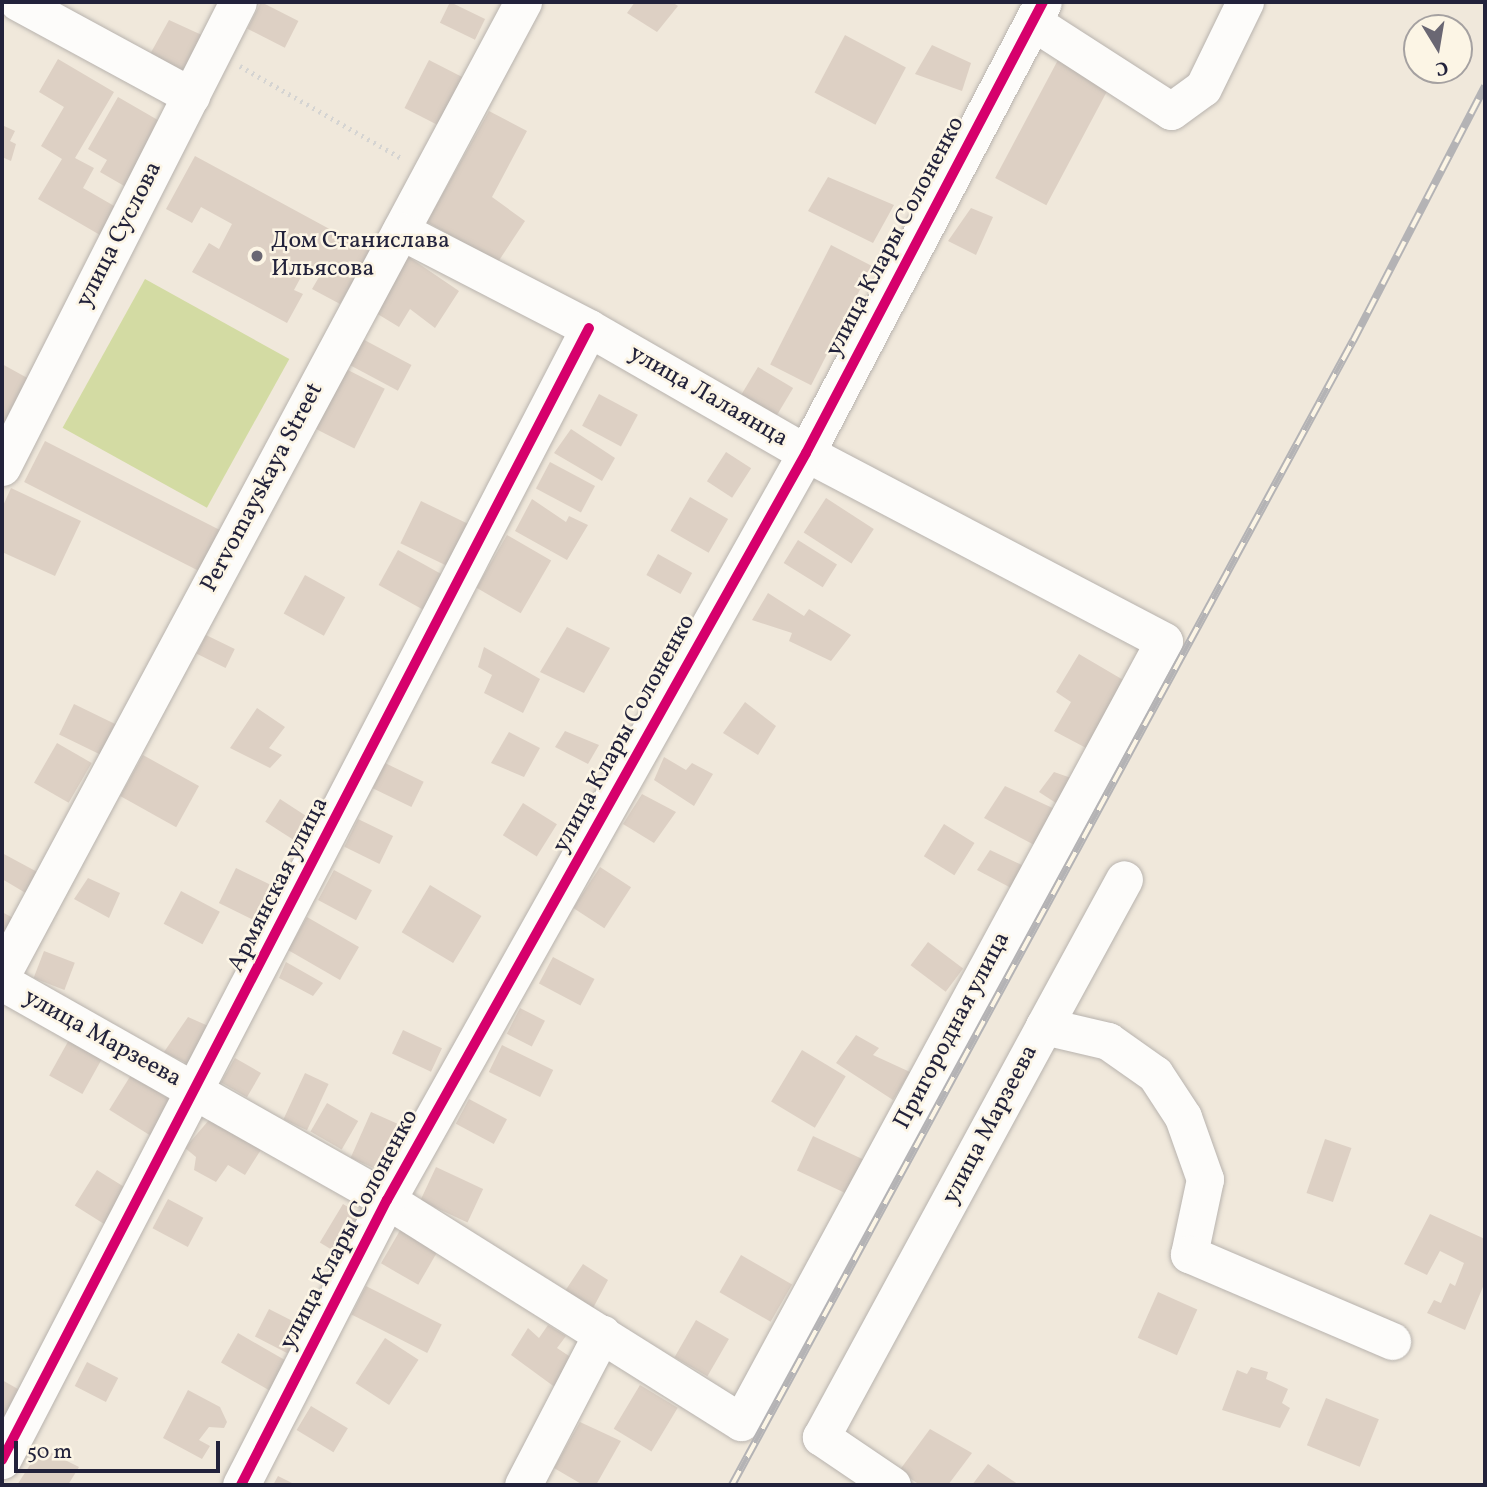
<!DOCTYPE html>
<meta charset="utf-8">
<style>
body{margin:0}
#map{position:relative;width:1487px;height:1487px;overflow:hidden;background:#f0e8db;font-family:Vollkorn,serif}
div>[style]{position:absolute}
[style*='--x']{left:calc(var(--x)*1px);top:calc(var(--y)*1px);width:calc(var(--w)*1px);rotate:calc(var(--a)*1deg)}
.green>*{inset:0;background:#d3dba3;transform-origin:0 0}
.building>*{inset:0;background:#ddd0c4;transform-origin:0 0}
.path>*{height:4.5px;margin-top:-2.25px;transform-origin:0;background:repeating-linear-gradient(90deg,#d5d4d2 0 2px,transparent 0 7px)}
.roads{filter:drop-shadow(0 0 2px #b8b3ae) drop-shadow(0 0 2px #b8b3ae)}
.minor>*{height:37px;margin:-18.5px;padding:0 18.5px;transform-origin:18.5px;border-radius:18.5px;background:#fdfcfa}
.rail>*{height:8px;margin-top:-4px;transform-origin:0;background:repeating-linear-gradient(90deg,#fcf5e5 0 16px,#b4b3b5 0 32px);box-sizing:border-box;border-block:2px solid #b4b3b5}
.cycleway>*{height:10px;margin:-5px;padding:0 5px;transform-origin:5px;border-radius:5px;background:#d6006c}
.dots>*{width:19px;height:19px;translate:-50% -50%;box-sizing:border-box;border:4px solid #fcf5e5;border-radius:50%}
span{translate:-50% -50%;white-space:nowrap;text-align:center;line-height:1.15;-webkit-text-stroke:5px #fcf5e5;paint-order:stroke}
.street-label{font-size:24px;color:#22223b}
.poi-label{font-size:24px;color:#22223b}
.left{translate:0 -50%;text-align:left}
.frame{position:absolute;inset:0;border:4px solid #22223b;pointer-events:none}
.north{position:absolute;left:1403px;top:14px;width:70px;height:70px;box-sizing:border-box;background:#fcf5e5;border:2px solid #a5a1a1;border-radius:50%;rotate:169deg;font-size:19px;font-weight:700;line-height:28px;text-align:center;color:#22223b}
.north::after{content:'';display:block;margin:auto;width:24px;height:32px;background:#6a6773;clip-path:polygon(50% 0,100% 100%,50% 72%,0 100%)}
.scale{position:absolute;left:14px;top:1441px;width:206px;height:32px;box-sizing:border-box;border:4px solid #22223b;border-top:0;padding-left:9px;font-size:21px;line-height:24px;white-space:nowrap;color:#22223b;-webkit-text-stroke:5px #fcf5e5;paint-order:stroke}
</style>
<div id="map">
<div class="green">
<div style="left:145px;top:279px;width:165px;height:170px;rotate:29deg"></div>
</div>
<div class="building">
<div style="left:261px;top:2px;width:42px;height:30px;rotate:27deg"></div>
<div style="left:450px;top:2px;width:39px;height:23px;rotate:26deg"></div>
<div style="clip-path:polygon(635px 2px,672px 2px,678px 6px,657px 32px,627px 13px)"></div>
<div style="clip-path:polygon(169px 20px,204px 36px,184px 77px,149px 56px)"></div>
<div style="left:845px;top:35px;width:69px;height:65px;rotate:28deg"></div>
<div style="clip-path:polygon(932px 45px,971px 63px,962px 91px,915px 74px)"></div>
<div style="left:1059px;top:58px;width:58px;height:136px;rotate:28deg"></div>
<div style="clip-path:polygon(58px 59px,114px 92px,75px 158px,94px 168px,83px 188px,116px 207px,100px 235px,38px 199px,62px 159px,41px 146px,64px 107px,39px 92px)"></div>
<div style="left:429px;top:60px;width:40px;height:54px;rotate:27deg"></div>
<div style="clip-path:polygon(118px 97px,163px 123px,126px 187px,100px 172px,107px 160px,88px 149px)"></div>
<div style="clip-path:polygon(489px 111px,527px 131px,492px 197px,525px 221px,498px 262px,427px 222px)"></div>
<div style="clip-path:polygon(2px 125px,15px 131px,10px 141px,16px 144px,11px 161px,2px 157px)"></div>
<div style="clip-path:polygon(195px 156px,370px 251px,340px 304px,312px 289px,322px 272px,308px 264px,294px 290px,303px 294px,287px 323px,192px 272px,209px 243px,219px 249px,232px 224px,201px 207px,192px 223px,166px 209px)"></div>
<div style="clip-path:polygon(828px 177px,894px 205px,873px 243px,808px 211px)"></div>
<div style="clip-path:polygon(971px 208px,993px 217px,976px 255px,948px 241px)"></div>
<div style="left:831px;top:245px;width:46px;height:134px;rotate:27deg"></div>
<div style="clip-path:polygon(403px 253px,459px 291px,435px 328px,410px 309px,399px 327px,371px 310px)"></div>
<div style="left:355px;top:335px;width:64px;height:29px;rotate:28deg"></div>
<div style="clip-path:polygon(2px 364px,31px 380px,2px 429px)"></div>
<div style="left:342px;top:367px;width:48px;height:67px;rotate:27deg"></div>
<div style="left:758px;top:367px;width:41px;height:36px;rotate:31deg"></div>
<div style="left:599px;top:394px;width:44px;height:36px;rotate:28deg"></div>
<div style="clip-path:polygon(571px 429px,615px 458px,602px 481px,554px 453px)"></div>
<div style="left:45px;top:441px;width:199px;height:46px;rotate:27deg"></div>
<div style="left:726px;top:452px;width:30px;height:35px;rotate:33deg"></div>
<div style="left:550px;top:462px;width:51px;height:30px;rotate:28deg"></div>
<div style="clip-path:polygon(11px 488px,81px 521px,55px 576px,2px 552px,2px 508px)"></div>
<div style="left:690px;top:497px;width:44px;height:39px;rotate:30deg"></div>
<div style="left:826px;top:498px;width:57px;height:41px;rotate:33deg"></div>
<div style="clip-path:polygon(532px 499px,566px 522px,569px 516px,588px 525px,567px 560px,515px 531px)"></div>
<div style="left:421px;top:501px;width:55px;height:47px;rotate:26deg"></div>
<div style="left:507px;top:535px;width:51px;height:61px;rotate:30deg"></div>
<div style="left:798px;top:540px;width:46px;height:27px;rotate:32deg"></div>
<div style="left:398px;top:550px;width:51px;height:40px;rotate:29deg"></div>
<div style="left:658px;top:554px;width:39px;height:24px;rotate:29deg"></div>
<div style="left:305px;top:575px;width:46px;height:44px;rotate:29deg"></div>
<div style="clip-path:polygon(768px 593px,804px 616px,809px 609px,851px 635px,831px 661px,789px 641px,792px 633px,752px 620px)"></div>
<div style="clip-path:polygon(567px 627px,610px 648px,584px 693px,540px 672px)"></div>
<div style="left:206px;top:635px;width:32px;height:21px;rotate:26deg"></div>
<div style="clip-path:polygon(484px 647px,540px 679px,523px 713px,484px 693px,492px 675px,478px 667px)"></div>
<div style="clip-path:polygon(1079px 654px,1125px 681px,1088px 749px,1054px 731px,1071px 702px,1056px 692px)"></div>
<div style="clip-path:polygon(745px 702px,776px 726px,758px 755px,723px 733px)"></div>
<div style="left:74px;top:704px;width:48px;height:34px;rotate:26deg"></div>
<div style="clip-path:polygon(257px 708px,285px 727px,269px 748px,282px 755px,270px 768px,230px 748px)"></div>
<div style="clip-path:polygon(565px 731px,599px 745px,588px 764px,555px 747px)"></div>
<div style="clip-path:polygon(509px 732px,540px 748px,524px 777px,491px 763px)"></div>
<div style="left:57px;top:743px;width:40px;height:46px;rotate:30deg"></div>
<div style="left:143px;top:755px;width:64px;height:47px;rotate:29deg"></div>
<div style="clip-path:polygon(664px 757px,686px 770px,692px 763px,713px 774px,694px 806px,654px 780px)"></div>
<div style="left:385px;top:763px;width:43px;height:28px;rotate:26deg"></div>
<div style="clip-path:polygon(1054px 772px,1074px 779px,1059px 805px,1039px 792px)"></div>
<div style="clip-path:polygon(1005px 786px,1059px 811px,1038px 847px,984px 818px)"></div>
<div style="clip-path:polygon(642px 794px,676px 812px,654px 843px,623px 824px)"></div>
<div style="left:280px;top:799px;width:33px;height:27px;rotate:33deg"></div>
<div style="left:523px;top:803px;width:40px;height:38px;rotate:32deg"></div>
<div style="left:358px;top:819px;width:39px;height:31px;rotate:26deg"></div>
<div style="left:944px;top:824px;width:36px;height:38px;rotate:32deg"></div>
<div style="clip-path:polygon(990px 850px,1026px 867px,1013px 889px,977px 870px)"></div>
<div style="clip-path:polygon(2px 853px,41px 874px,29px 895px,2px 879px)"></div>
<div style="left:600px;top:867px;width:37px;height:49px;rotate:33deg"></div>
<div style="left:236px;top:868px;width:43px;height:39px;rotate:26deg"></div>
<div style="left:334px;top:870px;width:43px;height:34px;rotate:28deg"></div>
<div style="clip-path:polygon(88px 878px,120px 893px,109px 918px,74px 899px)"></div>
<div style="left:430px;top:885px;width:60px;height:55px;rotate:31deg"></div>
<div style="left:181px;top:891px;width:44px;height:37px;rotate:28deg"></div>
<div style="clip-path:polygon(2px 912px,17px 920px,2px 948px)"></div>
<div style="left:307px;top:917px;width:60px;height:38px;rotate:30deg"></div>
<div style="left:928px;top:942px;width:44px;height:29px;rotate:37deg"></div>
<div style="left:44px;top:951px;width:33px;height:29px;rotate:21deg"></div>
<div style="left:553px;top:957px;width:47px;height:30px;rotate:28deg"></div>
<div style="clip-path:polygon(286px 962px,323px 983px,313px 996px,279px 978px)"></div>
<div style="left:520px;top:1008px;width:28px;height:29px;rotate:27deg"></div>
<div style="clip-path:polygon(188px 1017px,215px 1029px,194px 1067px,164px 1052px)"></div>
<div style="left:403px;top:1030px;width:43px;height:26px;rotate:25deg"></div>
<div style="clip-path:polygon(856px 1035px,879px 1048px,873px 1055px,910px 1072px,893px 1100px,836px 1063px)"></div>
<div style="left:70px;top:1038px;width:38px;height:43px;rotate:29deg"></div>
<div style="left:502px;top:1045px;width:57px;height:30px;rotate:26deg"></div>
<div style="left:802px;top:1050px;width:51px;height:60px;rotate:31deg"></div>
<div style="left:235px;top:1058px;width:30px;height:28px;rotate:30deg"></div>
<div style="left:305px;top:1073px;width:26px;height:51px;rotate:25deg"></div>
<div style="left:131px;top:1075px;width:54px;height:41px;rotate:32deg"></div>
<div style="left:469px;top:1099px;width:43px;height:28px;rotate:28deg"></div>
<div style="left:327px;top:1103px;width:36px;height:33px;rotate:30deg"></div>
<div style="left:371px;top:1112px;width:34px;height:50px;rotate:24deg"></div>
<div style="clip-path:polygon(209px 1120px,262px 1148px,245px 1175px,228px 1165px,216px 1182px,194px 1170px,196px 1157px,185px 1148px)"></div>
<div style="left:813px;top:1136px;width:55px;height:38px;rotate:25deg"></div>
<div style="left:1325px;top:1139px;width:28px;height:57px;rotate:19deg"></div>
<div style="left:436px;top:1167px;width:52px;height:37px;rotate:25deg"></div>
<div style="left:97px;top:1170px;width:36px;height:42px;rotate:32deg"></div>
<div style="left:168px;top:1199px;width:40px;height:33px;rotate:28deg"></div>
<div style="left:343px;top:1204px;width:26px;height:45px;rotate:31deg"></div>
<div style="clip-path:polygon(1430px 1214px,1485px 1239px,1485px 1282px,1465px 1330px,1427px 1313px,1434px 1300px,1441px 1303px,1450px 1283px,1455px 1286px,1464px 1263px,1440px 1251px,1427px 1275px,1404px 1264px)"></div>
<div style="left:402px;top:1227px;width:43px;height:42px;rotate:30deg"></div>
<div style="left:741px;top:1255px;width:59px;height:43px;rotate:30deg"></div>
<div style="clip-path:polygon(583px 1264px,608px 1280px,592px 1310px,565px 1291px)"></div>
<div style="left:366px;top:1286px;width:85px;height:32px;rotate:27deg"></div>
<div style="left:1158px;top:1292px;width:43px;height:50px;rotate:24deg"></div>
<div style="left:269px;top:1309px;width:37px;height:31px;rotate:27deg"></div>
<div style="left:696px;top:1320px;width:38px;height:43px;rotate:30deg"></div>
<div style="clip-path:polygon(548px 1325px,566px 1336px,557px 1348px,575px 1360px,556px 1388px,511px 1355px,528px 1328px,539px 1338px)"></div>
<div style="left:238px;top:1333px;width:61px;height:34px;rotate:30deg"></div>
<div style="left:385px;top:1338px;width:40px;height:54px;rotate:33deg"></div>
<div style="left:87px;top:1362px;width:35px;height:27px;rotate:27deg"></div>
<div style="clip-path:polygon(1251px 1367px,1268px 1372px,1266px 1379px,1288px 1389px,1282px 1403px,1290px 1408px,1280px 1428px,1222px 1410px,1237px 1370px,1247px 1374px)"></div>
<div style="clip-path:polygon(2px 1380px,25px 1393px,10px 1419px,2px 1414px)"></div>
<div style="left:640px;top:1385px;width:44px;height:51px;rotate:31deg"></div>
<div style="clip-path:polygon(188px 1390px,220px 1407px,227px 1422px,224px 1428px,209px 1427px,199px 1440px,210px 1446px,202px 1459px,163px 1438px)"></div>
<div style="left:1326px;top:1398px;width:57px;height:51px;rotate:22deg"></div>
<div style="left:311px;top:1406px;width:43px;height:28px;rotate:31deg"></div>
<div style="clip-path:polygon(580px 1422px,621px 1441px,596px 1485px,583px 1485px,554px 1468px)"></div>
<div style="clip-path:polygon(930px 1429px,972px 1453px,948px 1485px,920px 1485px,899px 1471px)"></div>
<div style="clip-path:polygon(41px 1448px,79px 1467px,68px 1485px,17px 1485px)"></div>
<div style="clip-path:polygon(988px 1464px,1019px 1485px,972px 1485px)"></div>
<div style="clip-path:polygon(278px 1476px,296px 1485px,273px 1485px)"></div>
</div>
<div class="path">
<div style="--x:240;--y:66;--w:188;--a:29.7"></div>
</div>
<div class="roads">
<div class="minor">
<div style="--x:18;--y:2;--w:197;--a:28.5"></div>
<div style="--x:1033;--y:22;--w:164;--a:32.8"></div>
<div style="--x:1171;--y:111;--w:39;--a:-36"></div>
<div style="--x:1203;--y:88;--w:96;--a:-64"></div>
<div style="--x:2;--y:467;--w:521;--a:-63.09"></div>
<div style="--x:2;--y:974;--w:1103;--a:-61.81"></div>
<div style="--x:2;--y:982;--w:442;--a:29.5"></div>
<div style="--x:387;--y:1200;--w:418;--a:32.1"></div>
<div style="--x:741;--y:1422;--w:888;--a:-61.56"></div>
<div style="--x:1164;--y:641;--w:404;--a:-152.3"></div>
<div style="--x:806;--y:453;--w:250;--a:-150.1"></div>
<div style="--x:589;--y:328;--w:212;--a:-152.7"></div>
<div style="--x:1044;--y:1026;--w:167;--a:-61.4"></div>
<div style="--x:2;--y:1460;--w:1275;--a:-62.59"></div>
<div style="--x:241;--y:1485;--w:320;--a:-62.9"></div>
<div style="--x:387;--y:1200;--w:856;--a:-60.71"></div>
<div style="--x:806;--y:453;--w:509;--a:-62.28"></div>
<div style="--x:523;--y:1485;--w:171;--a:-62.5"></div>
<div style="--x:892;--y:1485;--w:86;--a:-145.9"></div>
<div style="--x:821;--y:1437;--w:468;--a:-61.5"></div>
<div style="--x:1044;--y:1026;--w:66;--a:13.2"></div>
<div style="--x:1108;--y:1041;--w:57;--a:35.1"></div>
<div style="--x:1155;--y:1074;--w:51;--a:56.9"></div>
<div style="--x:1183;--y:1117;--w:66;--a:70.5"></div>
<div style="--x:1205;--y:1179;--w:77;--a:102"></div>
<div style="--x:1189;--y:1254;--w:221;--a:23.2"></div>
</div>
</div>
<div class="rail">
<div style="--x:732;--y:1485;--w:1302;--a:-61.51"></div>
<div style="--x:1353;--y:341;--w:287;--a:-62.6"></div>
</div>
<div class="cycleway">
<div style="--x:2;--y:1460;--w:1275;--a:-62.59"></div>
<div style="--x:241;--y:1485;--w:320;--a:-62.9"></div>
<div style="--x:387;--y:1200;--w:856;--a:-60.71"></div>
<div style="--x:806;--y:453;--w:509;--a:-62.28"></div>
</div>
<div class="dots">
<div style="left:257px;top:256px;background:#6a6773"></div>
</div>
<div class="street-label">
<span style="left:120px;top:235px;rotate:-63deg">улица Суслова</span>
<span style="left:896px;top:237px;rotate:-62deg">улица Клары Солоненко</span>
<span style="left:708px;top:397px;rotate:30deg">улица Лалаянца</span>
<span style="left:263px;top:488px;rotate:-62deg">Pervomayskaya Street</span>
<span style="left:625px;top:734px;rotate:-61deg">улица Клары Солоненко</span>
<span style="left:279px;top:885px;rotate:-63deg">Армянская улица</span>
<span style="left:953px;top:1031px;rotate:-62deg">Пригородная улица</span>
<span style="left:102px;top:1039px;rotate:29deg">улица Марзеева</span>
<span style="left:991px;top:1125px;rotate:-62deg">улица Марзеева</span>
<span style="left:350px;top:1230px;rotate:-62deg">улица Клары Солоненко</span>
</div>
<div class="poi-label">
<span class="left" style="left:271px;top:256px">Дом Станислава<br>Ильясова</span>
</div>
<div class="frame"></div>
<div class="north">С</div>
<div class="scale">50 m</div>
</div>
